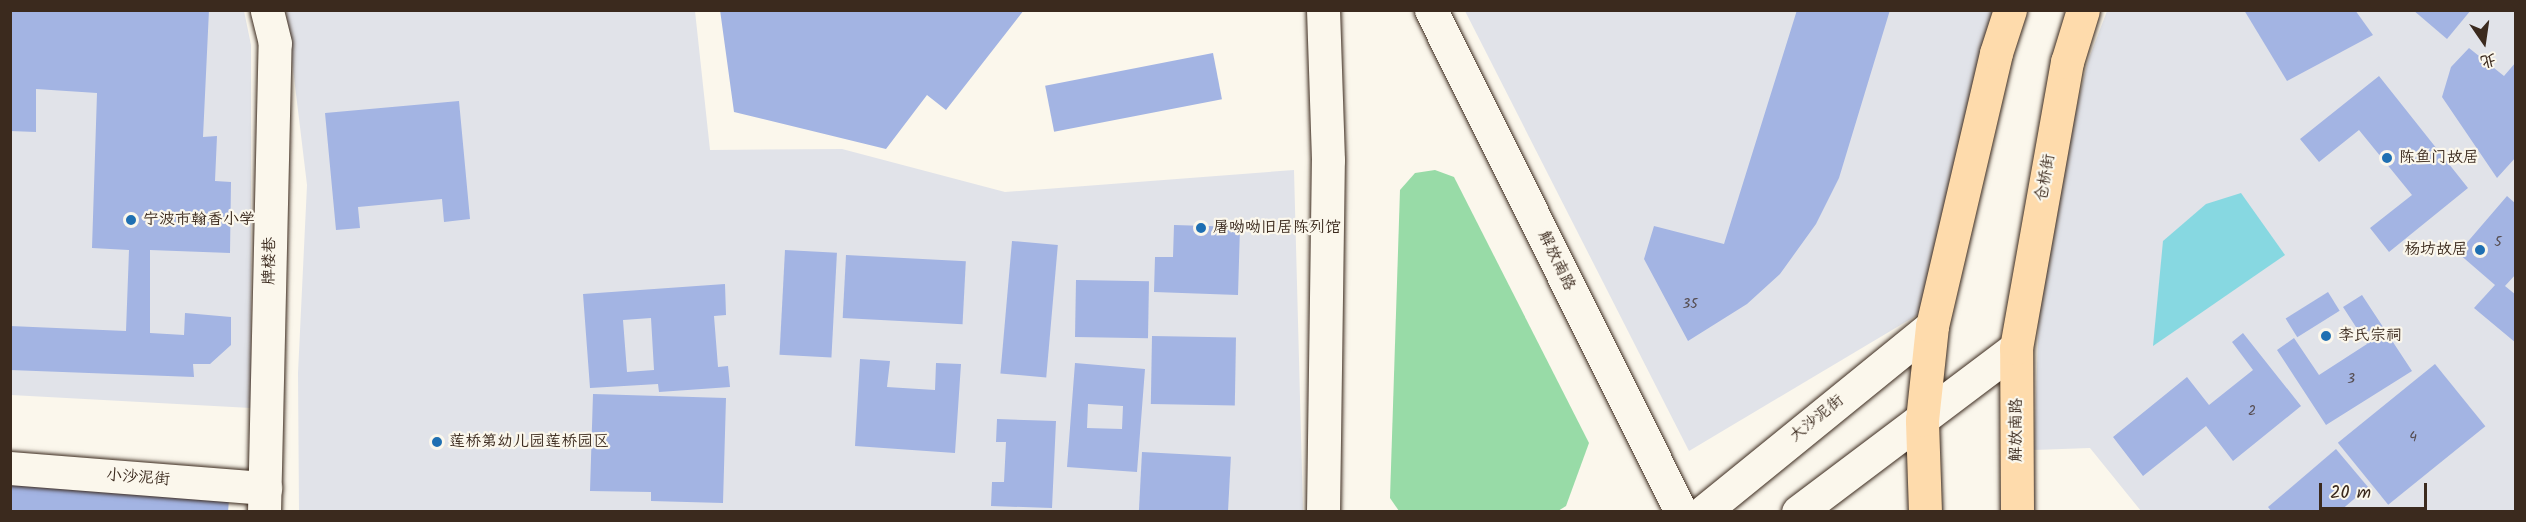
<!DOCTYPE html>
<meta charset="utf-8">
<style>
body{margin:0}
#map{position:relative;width:2526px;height:522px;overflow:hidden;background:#fbf7ec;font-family:Kalam,"LXGW WenKai TC",sans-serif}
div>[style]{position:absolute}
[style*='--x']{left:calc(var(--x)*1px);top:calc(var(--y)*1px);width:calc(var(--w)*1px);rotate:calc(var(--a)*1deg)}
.built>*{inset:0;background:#e1e3e9}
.green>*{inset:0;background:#98dba7}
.water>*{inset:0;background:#87d8e1}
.building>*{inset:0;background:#a3b4e3;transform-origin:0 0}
.roads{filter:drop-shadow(0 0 2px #3b2a1e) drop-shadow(0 0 2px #3b2a1e)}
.street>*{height:33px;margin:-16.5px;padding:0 16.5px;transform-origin:16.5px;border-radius:16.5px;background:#fbf7ec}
.secondary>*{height:33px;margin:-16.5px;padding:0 16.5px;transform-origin:16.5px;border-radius:16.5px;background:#fbf7ec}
.primary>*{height:33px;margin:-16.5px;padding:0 16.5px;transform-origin:16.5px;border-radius:16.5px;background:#fedbac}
.dots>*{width:16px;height:16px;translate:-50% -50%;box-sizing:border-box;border:3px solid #fbf7ec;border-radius:50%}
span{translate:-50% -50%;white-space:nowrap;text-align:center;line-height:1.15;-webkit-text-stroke:4.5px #fbf7ec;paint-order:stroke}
.number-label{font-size:14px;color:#554c4f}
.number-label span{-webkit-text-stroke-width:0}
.poi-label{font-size:16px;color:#3b2a1e}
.left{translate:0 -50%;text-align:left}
.right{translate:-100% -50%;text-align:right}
.street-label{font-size:16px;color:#3b2a1e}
.frame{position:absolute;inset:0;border:12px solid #3b2a1e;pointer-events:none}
.north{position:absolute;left:2454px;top:12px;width:60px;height:60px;-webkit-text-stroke:4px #fbf7ec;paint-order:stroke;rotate:167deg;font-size:16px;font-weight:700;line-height:24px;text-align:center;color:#3b2a1e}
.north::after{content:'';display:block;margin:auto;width:21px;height:27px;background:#3b2a1e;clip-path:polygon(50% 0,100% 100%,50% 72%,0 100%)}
.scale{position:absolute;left:2319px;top:483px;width:108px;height:27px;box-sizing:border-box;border:3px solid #3b2a1e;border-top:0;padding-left:8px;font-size:18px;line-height:21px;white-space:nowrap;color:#3b2a1e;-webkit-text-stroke:4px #fbf7ec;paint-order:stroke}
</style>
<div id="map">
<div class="built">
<div style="clip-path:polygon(10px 11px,244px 11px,251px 45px,251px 408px,11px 395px)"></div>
<div style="clip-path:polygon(286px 11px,695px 11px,710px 150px,842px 149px,1005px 192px,1294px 170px,1303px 511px,299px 511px,298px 373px,307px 185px)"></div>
<div style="clip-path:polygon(1465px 11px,2000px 11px,1919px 314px,1689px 451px)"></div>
<div style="clip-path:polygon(2107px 11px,2515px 11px,2515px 511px,2141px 511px,2090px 448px,2034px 450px,2041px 256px,2088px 61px)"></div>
</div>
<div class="green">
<div style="clip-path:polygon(1435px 170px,1454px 177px,1589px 443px,1566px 506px,1558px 511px,1399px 511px,1390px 498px,1400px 190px,1415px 173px)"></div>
</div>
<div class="water">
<div style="clip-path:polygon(2241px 193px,2285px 255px,2153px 346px,2163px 241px,2206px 204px)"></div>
</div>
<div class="building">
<div style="clip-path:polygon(10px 10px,209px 10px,203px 137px,217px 136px,215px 181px,231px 182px,230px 253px,150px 250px,150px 333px,184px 335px,185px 313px,231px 317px,231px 345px,210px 364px,193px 364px,194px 377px,10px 370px,10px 326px,126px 331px,129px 250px,92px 248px,97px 93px,36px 89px,36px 132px,10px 131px)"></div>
<div style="clip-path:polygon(720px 10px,1024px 10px,946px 110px,927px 95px,886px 149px,734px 112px)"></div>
<div style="clip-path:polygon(1797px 10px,1890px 10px,1839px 178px,1816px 224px,1780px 274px,1747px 304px,1688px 341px,1644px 259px,1654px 226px,1724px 244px)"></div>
<div style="clip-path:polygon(2244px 10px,2355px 10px,2373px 35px,2287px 81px)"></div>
<div style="clip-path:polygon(2413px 10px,2471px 10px,2447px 39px)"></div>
<div style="clip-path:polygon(2469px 48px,2504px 76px,2516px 62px,2516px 157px,2497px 178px,2442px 97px,2451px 67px)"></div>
<div style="left:1213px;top:53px;width:47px;height:171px;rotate:79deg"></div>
<div style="clip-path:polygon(2379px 76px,2468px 188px,2389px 252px,2370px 228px,2412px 195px,2359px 130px,2319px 162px,2300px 139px)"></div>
<div style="clip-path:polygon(459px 101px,470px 219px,444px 222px,442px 199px,358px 207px,360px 228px,336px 230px,325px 113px)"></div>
<div style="clip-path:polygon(2507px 196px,2516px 204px,2516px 274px,2505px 286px,2516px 295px,2516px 343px,2474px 308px,2495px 285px,2458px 253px)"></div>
<div style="clip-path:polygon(1174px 225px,1240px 227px,1238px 295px,1154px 292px,1155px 257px,1173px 257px)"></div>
<div style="left:1012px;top:241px;width:46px;height:133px;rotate:5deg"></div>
<div style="left:785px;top:250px;width:52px;height:105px;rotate:3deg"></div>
<div style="left:846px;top:255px;width:120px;height:63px;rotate:3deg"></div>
<div style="left:1076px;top:280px;width:73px;height:57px;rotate:1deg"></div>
<div style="clip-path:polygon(evenodd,725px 284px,726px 315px,714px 316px,718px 367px,728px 366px,730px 387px,659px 392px,658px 384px,590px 388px,583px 294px,725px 284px,651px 318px,654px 370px,627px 372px,623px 320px,651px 318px)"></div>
<div style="left:2328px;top:292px;width:22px;height:50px;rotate:58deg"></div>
<div style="clip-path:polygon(2362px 295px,2412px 371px,2326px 425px,2277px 350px,2294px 338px,2319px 375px,2367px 344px,2343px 307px)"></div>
<div style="clip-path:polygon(2243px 333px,2301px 406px,2233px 461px,2206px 426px,2143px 476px,2113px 437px,2187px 377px,2209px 405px,2253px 370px,2232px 342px)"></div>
<div style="left:1152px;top:336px;width:84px;height:68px;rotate:1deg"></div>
<div style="clip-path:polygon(860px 359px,890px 361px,887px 387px,935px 390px,936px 363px,961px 364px,955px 453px,855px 446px)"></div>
<div style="clip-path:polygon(evenodd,1075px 363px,1145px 369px,1137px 472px,1067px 467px,1075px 363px,1088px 404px,1123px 406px,1122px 429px,1087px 428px,1088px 404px)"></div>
<div style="left:2435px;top:364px;width:80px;height:125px;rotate:51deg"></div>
<div style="clip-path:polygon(593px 394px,726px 398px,723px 503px,651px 501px,651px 492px,590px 491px)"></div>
<div style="clip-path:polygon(997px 419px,1056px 421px,1052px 508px,991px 506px,992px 482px,1004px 482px,1006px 442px,996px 442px)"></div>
<div style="clip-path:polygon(2336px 449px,2368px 487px,2339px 512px,2272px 512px,2268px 507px)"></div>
<div style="left:1142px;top:452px;width:89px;height:60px;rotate:3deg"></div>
<div style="clip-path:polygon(10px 481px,229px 500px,228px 512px,10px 512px)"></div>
</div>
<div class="roads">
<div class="street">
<div style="--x:10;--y:468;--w:256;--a:4.5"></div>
<div style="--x:264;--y:512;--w:469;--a:-88.7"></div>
<div style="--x:275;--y:43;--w:34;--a:-104"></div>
</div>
<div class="secondary">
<div style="--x:1431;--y:10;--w:561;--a:63.53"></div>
<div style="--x:1323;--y:512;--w:352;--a:-89.2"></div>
<div style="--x:1328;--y:160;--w:150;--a:-91.9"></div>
<div style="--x:1703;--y:512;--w:295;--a:-39.1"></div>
<div style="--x:1798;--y:512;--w:273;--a:-37"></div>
</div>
<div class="primary">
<div style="--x:1925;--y:512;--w:92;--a:-91.9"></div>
<div style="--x:1922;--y:420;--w:95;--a:-83.9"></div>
<div style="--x:1932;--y:326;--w:280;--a:-76.8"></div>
<div style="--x:1996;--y:53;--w:45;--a:-72"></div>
<div style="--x:2017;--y:512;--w:164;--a:-90.3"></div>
<div style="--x:2016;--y:348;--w:291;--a:-79.9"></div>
<div style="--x:2067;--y:62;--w:54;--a:-72.9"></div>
</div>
</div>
<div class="dots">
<div style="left:2387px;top:158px;background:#1f6fb2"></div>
<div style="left:131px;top:220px;background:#1f6fb2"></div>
<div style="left:1201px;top:228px;background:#1f6fb2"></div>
<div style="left:2480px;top:250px;background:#1f6fb2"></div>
<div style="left:2326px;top:336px;background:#1f6fb2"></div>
<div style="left:437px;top:442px;background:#1f6fb2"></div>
</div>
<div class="number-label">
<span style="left:2498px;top:242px">5</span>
<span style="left:1690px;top:304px">35</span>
<span style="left:2351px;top:379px">3</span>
<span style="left:2252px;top:411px">2</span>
<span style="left:2413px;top:437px">4</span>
</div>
<div class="poi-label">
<span class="left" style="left:2399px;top:158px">陈鱼门故居</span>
<span class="left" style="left:143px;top:220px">宁波市翰香小学</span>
<span class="left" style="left:1213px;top:228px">屠呦呦旧居陈列馆</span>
<span class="right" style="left:2468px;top:250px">杨坊故居</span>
<span class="left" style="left:2338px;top:336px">李氏宗祠</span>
<span class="left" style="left:449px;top:442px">莲桥第幼儿园莲桥园区</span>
</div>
<div class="street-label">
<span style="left:2046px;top:178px;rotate:-80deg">仓桥街</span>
<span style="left:270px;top:261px;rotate:-89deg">牌楼巷</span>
<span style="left:1556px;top:261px;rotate:64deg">解放南路</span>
<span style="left:1817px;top:419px;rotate:-39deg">大沙泥街</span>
<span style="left:2017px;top:430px;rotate:-90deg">解放南路</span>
<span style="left:138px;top:478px;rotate:4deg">小沙泥街</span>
</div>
<div class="frame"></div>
<div class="north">北</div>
<div class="scale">20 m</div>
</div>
